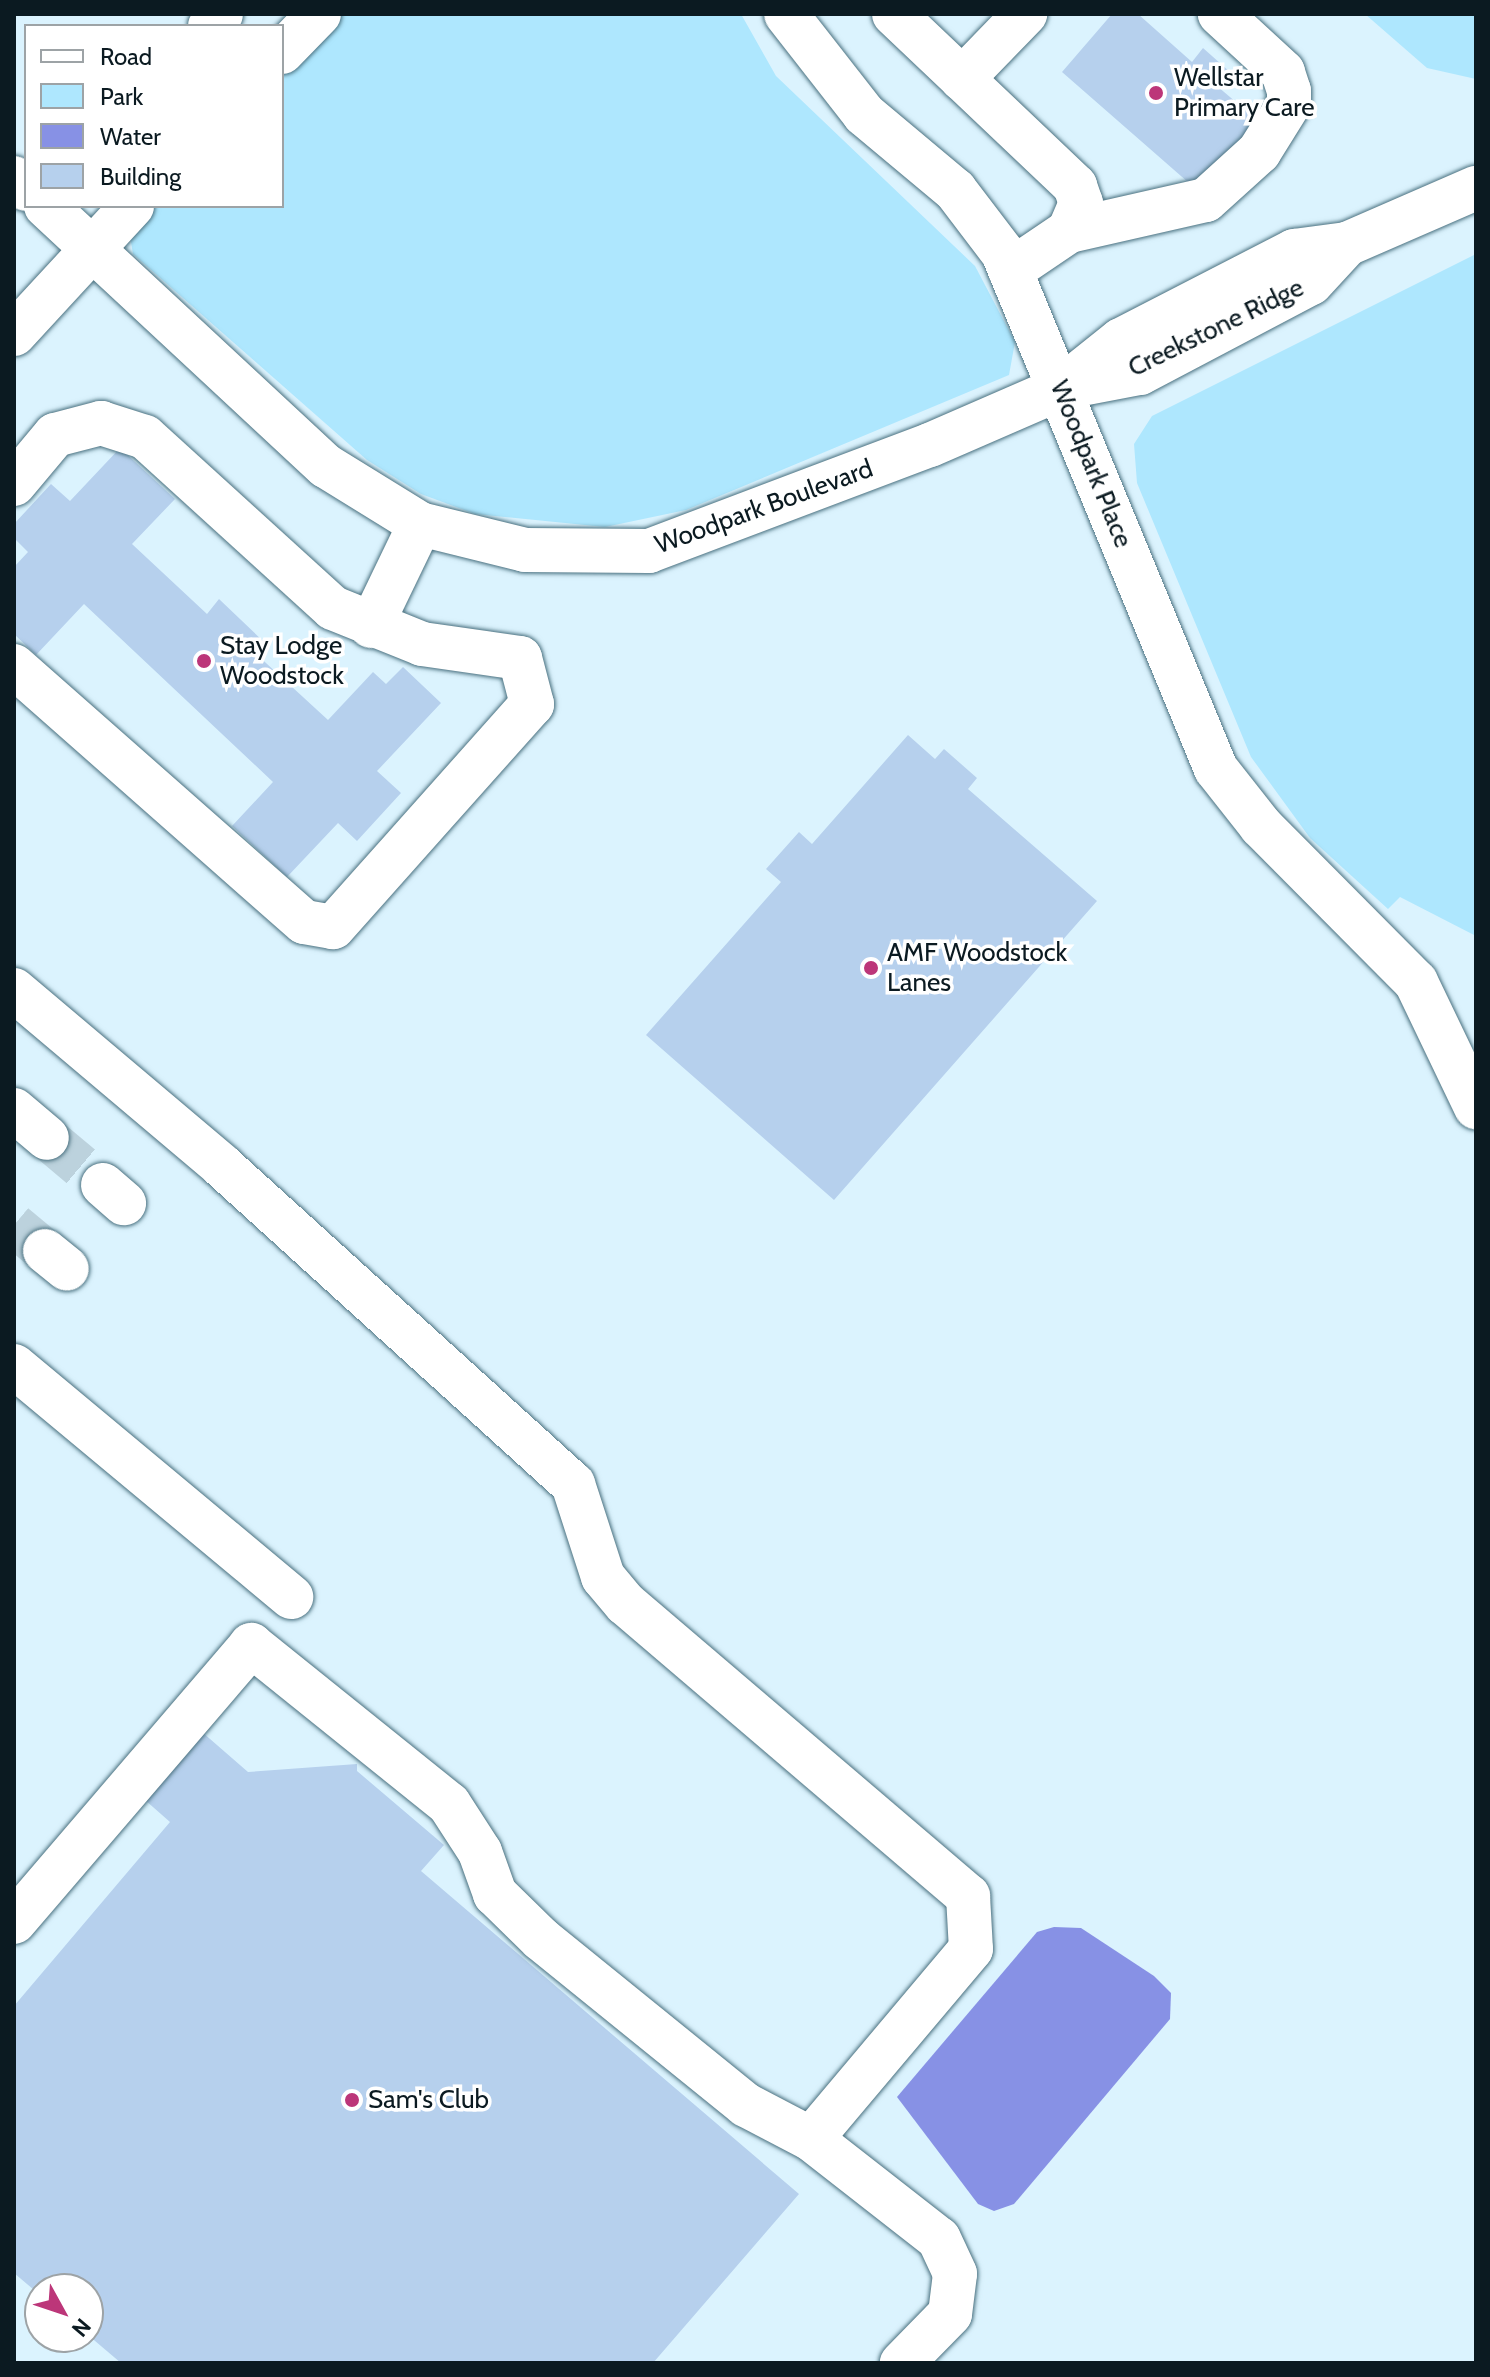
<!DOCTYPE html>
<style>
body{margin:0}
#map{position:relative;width:1490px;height:2377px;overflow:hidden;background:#dbf3fe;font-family:Cabin,sans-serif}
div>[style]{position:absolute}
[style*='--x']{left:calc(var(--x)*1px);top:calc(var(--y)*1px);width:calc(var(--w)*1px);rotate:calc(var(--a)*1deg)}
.green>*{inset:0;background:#aee7fe}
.water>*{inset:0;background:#8791e5}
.building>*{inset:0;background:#b6d0ed}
.minor-tunnel>*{height:44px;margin-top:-22px;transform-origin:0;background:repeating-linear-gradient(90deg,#bcd2dd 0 44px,transparent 0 66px)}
.roads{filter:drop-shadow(0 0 2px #49707f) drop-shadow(0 0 2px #49707f)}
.minor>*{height:44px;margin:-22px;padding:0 22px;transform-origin:22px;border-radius:22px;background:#fff}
.dots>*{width:22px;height:22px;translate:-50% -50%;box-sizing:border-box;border:4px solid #fff;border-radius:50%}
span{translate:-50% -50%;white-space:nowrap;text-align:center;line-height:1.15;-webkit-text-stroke:7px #fff;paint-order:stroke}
.poi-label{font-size:26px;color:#0b1a21}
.left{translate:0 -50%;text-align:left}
.street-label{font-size:26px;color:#0b1a21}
.frame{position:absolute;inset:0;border:16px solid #0b1a21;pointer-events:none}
.legend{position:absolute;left:24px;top:24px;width:260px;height:184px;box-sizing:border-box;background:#fff;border:2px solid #9da3a6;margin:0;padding:10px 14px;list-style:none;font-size:24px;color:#0b1a21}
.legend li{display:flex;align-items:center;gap:16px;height:40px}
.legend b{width:40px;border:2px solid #9da3a6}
.north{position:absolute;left:24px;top:2273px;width:80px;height:80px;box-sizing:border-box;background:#fff;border:2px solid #9da3a6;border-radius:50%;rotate:130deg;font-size:22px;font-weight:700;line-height:32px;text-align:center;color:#0b1a21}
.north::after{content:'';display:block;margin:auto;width:28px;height:36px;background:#bc3679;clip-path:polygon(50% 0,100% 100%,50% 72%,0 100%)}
</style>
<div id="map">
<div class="green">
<div style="clip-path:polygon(338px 14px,741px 14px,776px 76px,975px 266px,1015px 342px,1009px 375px,686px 510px,605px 527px,475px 514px,421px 494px,367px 460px,133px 254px,130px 236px,153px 206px,282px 206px,282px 72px)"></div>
<div style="clip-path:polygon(1365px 14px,1476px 14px,1476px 79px,1427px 68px)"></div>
<div style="clip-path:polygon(1476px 254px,1476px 936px,1400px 897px,1388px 909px,1310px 838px,1251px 757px,1137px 483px,1134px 444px,1152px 416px)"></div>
</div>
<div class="water">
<div style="clip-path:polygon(1054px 1927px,1081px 1928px,1154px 1976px,1171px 1993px,1170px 2019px,1014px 2204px,994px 2211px,978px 2204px,897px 2097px,1037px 1932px)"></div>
</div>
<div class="building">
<div style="clip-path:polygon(1112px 14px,1138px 14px,1192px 62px,1203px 48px,1230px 72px,1217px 86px,1257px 120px,1197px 190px,1062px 72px)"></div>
<div style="clip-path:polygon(120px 448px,175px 499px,132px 544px,207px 614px,219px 599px,264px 642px,254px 652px,328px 720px,373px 672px,386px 684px,403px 667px,441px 703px,377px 771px,401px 793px,357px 841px,338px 823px,287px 877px,232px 826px,273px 782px,84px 604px,36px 655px,14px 634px,14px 567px,28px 552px,14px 538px,14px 524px,51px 484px,70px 501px)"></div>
<div style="clip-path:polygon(908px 735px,935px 759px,944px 749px,977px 778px,968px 789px,1097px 901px,834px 1200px,646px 1035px,781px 882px,766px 869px,799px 832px,812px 844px)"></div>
<div style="clip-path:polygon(202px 1732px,248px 1772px,357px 1764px,357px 1771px,444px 1845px,421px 1871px,799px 2194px,653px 2363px,121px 2363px,88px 2335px,88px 2289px,40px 2289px,40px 2295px,14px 2273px,14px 2006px,170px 1822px,145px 1800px)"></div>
</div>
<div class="minor-tunnel">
<div style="--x:47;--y:1138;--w:73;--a:40"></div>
<div style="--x:14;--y:1225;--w:40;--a:40"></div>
</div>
<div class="roads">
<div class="minor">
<div style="--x:786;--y:14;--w:127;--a:52"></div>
<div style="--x:864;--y:114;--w:119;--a:39.9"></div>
<div style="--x:955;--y:190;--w:79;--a:52.7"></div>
<div style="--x:1003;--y:253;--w:558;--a:67.57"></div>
<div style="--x:1216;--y:769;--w:73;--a:51.7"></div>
<div style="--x:1261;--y:826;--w:220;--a:45.2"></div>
<div style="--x:1416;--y:982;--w:139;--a:64.4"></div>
<div style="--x:894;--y:14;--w:250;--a:43.5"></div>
<div style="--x:1075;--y:186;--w:18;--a:71"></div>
<div style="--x:1081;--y:203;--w:30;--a:113"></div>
<div style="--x:1069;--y:231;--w:71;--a:145.9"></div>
<div style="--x:210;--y:26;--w:16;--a:-47"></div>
<div style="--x:282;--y:52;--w:53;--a:-45.8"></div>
<div style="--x:962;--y:79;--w:91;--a:-45.9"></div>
<div style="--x:14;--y:178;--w:16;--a:43"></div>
<div style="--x:46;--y:206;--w:382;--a:42.9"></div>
<div style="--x:326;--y:466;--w:110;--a:31.7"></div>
<div style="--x:420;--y:524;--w:108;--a:13.9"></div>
<div style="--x:525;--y:550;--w:124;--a:0.5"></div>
<div style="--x:649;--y:551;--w:300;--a:-20.7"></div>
<div style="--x:930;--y:445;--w:143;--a:-23.5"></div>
<div style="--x:1061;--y:388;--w:80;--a:-10.8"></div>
<div style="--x:1140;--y:373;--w:193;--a:-27.8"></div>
<div style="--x:1311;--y:283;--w:53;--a:-47.3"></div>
<div style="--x:1069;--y:231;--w:140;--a:-12.8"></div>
<div style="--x:1206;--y:200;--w:72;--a:-42.2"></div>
<div style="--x:1259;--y:152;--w:57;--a:-58"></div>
<div style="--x:1289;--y:104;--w:13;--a:-90"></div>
<div style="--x:1289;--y:91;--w:20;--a:-108"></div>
<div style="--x:1283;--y:72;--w:86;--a:-137.4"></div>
<div style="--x:14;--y:334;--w:174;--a:-47.3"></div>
<div style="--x:1066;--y:384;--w:70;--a:-38.7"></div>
<div style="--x:1121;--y:340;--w:195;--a:-27.2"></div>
<div style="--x:1294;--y:251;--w:53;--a:-7.5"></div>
<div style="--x:1347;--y:244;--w:141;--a:-23.5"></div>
<div style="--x:14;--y:484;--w:64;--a:-50.1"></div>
<div style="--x:55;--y:435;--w:48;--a:-14.6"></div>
<div style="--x:101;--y:423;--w:46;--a:17.7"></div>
<div style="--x:145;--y:437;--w:254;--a:42.3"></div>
<div style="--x:333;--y:608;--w:96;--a:22"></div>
<div style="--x:422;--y:644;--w:99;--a:8.1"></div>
<div style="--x:520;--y:658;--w:48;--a:75.4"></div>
<div style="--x:532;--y:704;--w:299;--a:131.7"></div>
<div style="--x:333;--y:927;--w:29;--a:-170"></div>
<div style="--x:304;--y:922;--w:387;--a:-138.6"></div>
<div style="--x:371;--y:626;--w:113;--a:-64.3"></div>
<div style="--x:14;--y:990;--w:272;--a:40.2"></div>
<div style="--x:222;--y:1166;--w:474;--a:42.2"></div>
<div style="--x:573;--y:1484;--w:98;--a:72.1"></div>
<div style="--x:603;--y:1577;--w:35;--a:50"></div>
<div style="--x:626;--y:1604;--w:450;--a:40.5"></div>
<div style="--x:968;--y:1896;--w:53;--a:86.8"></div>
<div style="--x:971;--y:1949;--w:248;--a:130.1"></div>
<div style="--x:811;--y:2139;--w:162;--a:38"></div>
<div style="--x:939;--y:2239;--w:38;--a:65"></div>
<div style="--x:955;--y:2274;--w:40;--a:97.1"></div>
<div style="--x:950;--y:2314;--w:69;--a:134.4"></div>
<div style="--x:14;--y:1110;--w:43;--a:40.3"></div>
<div style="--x:103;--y:1185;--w:28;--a:41"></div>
<div style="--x:45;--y:1251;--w:28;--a:39"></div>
<div style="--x:14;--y:1366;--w:361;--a:39.8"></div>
<div style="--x:14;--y:1922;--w:365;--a:-49.4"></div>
<div style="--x:251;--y:1645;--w:254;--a:38.8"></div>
<div style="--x:449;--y:1804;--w:57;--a:57.1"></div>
<div style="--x:480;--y:1852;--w:45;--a:70.3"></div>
<div style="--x:495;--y:1894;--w:64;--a:44.4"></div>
<div style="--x:541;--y:1939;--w:264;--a:39"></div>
<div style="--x:746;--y:2105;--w:73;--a:27.6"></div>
</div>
</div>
<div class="dots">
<div style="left:1156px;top:93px;background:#bc3679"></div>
<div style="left:204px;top:661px;background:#bc3679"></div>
<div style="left:871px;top:968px;background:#bc3679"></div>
<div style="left:352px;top:2100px;background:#bc3679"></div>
</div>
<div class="poi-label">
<span class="left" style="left:1174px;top:93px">Wellstar<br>Primary Care</span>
<span class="left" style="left:220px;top:661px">Stay Lodge<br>Woodstock</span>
<span class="left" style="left:887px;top:968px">AMF Woodstock<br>Lanes</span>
<span class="left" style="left:368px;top:2100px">Sam's Club</span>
</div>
<div class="street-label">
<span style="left:1216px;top:328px;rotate:-26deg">Creekstone Ridge</span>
<span style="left:1091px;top:464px;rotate:68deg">Woodpark Place</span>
<span style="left:764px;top:507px;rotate:-20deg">Woodpark Boulevard</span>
</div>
<div class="frame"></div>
<ul class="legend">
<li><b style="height:10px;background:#fff"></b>Road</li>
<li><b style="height:22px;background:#aee7fe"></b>Park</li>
<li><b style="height:22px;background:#8791e5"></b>Water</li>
<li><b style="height:22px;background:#b6d0ed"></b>Building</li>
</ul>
<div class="north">N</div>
</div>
